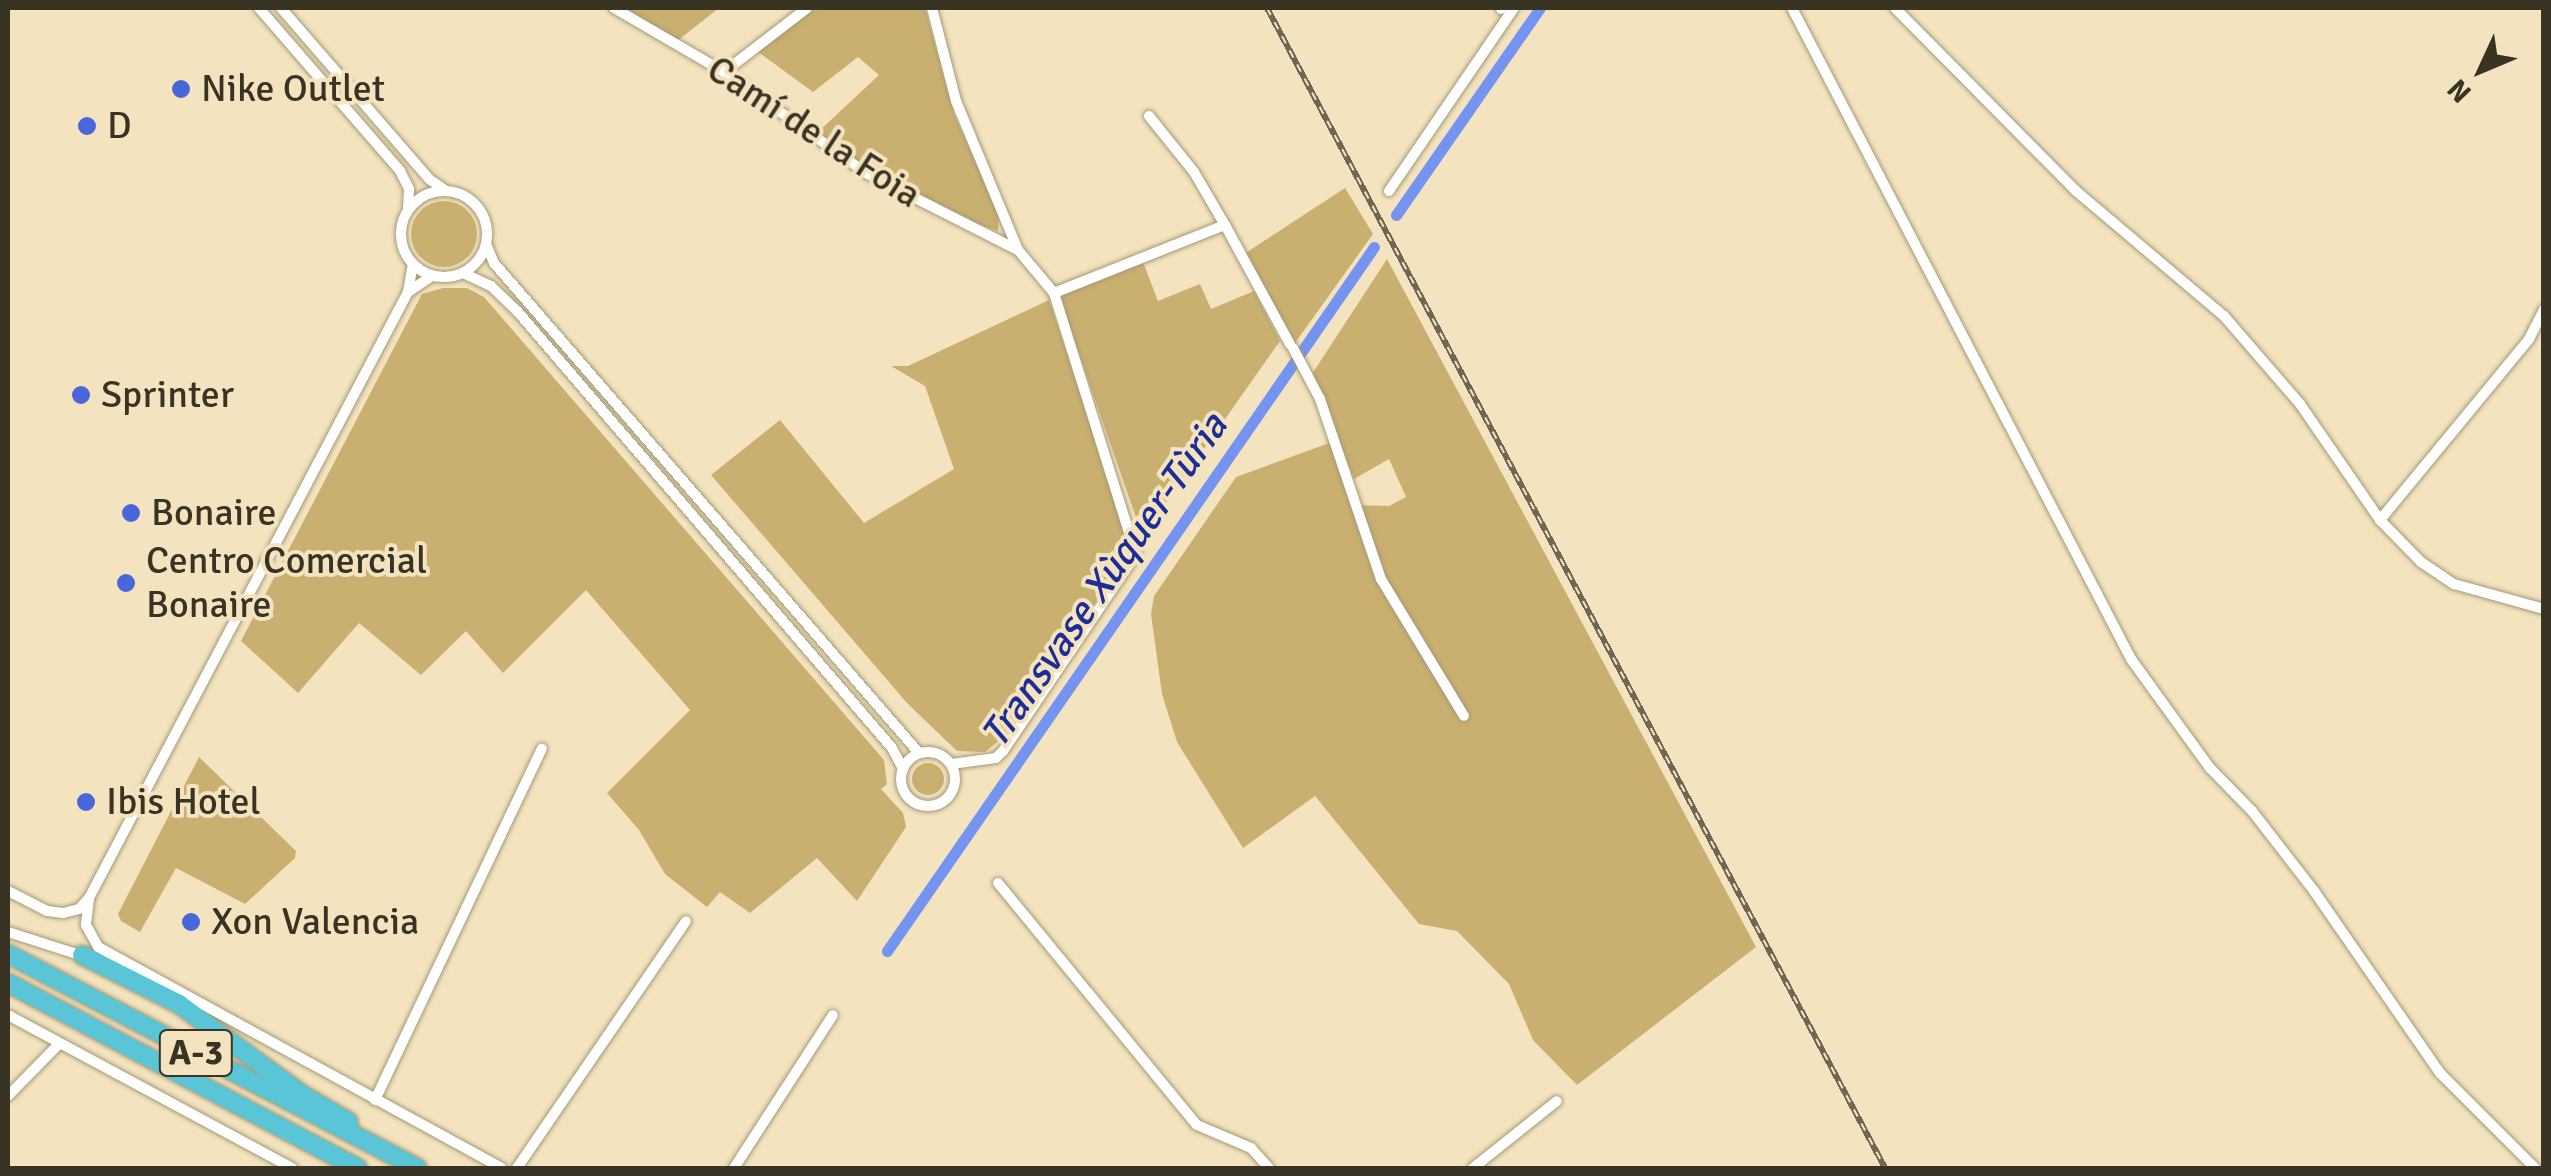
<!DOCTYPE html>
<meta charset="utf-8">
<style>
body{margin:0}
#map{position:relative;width:2551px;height:1176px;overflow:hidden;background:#f3e4bf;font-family:Signika,sans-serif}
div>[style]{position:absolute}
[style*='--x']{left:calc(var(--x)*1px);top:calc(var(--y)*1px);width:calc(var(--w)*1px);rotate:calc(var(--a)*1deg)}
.green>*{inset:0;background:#c9b070}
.round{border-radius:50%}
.canal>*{height:11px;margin:-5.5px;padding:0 5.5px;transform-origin:5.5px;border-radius:5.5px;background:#7593f1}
.roads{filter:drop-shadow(0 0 2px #a79976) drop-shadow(0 0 2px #a79976)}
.street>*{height:10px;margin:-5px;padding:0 5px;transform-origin:5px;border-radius:5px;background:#fff}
.street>.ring{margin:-5px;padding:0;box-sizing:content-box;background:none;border:10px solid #fff;border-radius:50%}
.highway>*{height:18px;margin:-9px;padding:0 9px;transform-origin:9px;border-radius:9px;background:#59c5d6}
.rail>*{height:6px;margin-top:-3px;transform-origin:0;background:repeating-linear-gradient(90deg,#f3e4bf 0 8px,#6f6751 0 16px);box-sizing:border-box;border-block:2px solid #6f6751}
.dots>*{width:28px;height:28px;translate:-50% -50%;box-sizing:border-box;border:5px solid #f3e4bf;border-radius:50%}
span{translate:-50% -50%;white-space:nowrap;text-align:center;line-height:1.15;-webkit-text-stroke:8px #f3e4bf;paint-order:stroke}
.shield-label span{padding:2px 8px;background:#f3e4bf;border:2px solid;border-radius:8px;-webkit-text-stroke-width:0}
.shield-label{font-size:35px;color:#393324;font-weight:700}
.poi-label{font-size:38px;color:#393324}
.left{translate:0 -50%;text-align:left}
.street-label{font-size:38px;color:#393324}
.water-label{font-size:40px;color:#1e2c97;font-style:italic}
.frame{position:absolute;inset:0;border:10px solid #393324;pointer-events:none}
.north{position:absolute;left:2431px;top:20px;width:100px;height:100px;-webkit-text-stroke:8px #f3e4bf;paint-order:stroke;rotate:226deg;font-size:28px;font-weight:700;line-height:40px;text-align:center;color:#393324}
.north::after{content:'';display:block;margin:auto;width:35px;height:45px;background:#393324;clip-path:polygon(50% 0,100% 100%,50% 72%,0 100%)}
</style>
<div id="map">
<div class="green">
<div style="clip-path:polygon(619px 8px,719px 8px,677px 41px)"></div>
<div style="clip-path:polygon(813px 8px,925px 8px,954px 114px,999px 214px,998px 231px,960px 218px,864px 166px,818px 132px,879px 75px,858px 57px,813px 92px,757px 51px)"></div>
<div style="clip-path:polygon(1345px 188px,1373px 234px,1295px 343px,1244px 254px)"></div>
<div class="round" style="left:411px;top:201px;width:66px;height:66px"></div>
<div style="clip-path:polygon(1387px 259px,1756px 947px,1577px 1085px,1533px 1040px,1509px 984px,1457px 931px,1419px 924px,1315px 796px,1243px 848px,1177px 742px,1162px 694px,1151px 614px,1154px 596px,1236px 477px,1332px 442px,1355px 505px,1389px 506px,1406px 497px,1389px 459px,1354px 479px,1312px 374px)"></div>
<div style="clip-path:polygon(1143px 262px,1158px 301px,1200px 284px,1211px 309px,1254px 291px,1280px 341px,1149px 527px,1139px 526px,1059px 296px)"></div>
<div style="clip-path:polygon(443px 288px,467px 288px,484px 297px,884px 760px,887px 784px,881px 789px,903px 813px,906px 827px,857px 901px,817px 858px,750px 913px,720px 892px,707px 907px,665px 874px,639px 830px,607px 793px,690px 710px,586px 590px,503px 673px,466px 631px,421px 675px,359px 623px,298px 693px,241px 641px,422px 294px)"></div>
<div style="clip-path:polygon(1049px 300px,1132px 548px,1001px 739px,985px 752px,957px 751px,907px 703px,711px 475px,780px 420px,864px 523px,954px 469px,925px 386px,891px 366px,908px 366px)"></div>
<div style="clip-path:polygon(199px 757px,296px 851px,295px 858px,245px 904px,176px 868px,140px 932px,121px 921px,118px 914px)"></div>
<div class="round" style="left:912px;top:763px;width:32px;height:32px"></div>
</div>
<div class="canal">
<div style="--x:1396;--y:215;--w:252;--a:-55.2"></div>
<div style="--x:887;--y:951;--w:856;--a:-55.33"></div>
</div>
<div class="roads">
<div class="street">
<div style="--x:259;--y:8;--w:216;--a:49.1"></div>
<div style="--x:400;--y:171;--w:20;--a:63"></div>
<div style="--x:409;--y:189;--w:19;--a:93"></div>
<div style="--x:281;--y:8;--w:226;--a:49.1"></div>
<div style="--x:429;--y:179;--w:19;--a:35"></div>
<div style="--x:614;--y:8;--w:127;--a:30.2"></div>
<div style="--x:724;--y:72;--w:174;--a:35.4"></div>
<div style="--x:866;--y:173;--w:170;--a:26.9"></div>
<div style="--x:932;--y:8;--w:96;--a:75.5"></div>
<div style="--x:956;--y:101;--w:161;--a:67.4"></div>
<div style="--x:1018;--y:250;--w:56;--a:50.1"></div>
<div style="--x:1054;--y:293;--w:274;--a:72.6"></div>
<div style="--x:1136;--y:554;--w:238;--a:124"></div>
<div style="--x:1003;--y:751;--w:10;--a:135"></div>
<div style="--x:996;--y:758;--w:45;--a:172.4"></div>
<div style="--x:1501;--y:8;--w:1;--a:90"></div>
<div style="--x:1792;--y:8;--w:734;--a:62.49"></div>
<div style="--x:2131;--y:659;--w:135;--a:54.1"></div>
<div style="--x:2210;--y:768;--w:60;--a:45.7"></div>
<div style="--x:2252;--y:811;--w:101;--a:52.2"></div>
<div style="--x:2314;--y:891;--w:221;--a:55.3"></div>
<div style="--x:2440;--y:1073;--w:134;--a:45"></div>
<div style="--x:1895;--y:8;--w:257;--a:45.3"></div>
<div style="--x:2076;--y:191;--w:194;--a:40.2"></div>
<div style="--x:2224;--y:316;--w:116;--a:49.2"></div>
<div style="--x:2300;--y:404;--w:141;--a:55.4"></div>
<div style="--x:2380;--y:520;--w:234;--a:-50.5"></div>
<div style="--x:2529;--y:339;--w:33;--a:-63"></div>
<div style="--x:724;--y:72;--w:105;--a:-37.6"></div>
<div style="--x:1149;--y:116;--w:72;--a:51.2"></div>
<div style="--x:1194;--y:172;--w:61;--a:59.7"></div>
<div class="ring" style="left:401px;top:191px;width:76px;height:76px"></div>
<div style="--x:1389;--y:191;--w:222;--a:-55.7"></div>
<div style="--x:486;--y:244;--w:21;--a:67"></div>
<div style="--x:494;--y:263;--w:649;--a:49.06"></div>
<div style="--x:463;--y:273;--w:31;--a:25"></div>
<div style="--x:491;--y:286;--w:37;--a:44"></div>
<div style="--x:518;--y:312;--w:574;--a:49.38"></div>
<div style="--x:892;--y:748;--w:24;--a:62"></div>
<div style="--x:408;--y:292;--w:29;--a:-34"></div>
<div style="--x:1054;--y:293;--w:184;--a:-21.7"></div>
<div style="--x:1225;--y:225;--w:136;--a:61.4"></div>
<div style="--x:1293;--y:348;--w:58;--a:62.1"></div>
<div style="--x:1320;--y:399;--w:190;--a:71.3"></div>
<div style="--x:1381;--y:579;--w:160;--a:58.8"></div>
<div style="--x:2380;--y:520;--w:59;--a:45.7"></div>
<div style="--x:2421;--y:562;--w:40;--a:34"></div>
<div style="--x:2454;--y:584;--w:93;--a:15.5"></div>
<div class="ring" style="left:901px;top:752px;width:44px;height:44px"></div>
<div style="--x:998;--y:883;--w:313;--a:50.6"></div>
<div style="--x:1197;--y:1125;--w:59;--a:23.1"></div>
<div style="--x:1251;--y:1148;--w:27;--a:48"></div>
<div style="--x:8;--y:891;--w:44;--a:27.1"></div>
<div style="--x:47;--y:911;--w:16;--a:7"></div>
<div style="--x:63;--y:913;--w:16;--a:-14"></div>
<div style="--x:79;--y:909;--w:15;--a:-48"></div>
<div style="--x:89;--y:898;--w:685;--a:-62.24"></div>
<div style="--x:408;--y:292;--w:28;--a:-80"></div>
<div style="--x:89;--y:899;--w:26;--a:97"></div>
<div style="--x:86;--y:925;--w:25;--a:61"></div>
<div style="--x:98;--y:947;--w:460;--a:28.7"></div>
<div style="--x:8;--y:932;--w:82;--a:17.8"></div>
<div style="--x:8;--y:1015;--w:323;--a:28.3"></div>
<div style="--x:8;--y:1096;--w:71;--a:-45.6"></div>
<div style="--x:375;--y:1100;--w:389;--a:-64.6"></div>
<div style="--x:517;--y:1168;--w:299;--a:-55.6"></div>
<div style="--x:734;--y:1168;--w:182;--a:-57.1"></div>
<div style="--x:1473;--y:1168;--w:107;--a:-38.6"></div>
</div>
<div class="highway">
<div style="--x:8;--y:954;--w:462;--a:27.6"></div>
<div style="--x:82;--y:955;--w:109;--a:26.8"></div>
<div style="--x:179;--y:1004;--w:154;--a:36.3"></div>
<div style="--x:303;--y:1095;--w:53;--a:30.4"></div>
<div style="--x:8;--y:983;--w:396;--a:27.9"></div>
</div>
</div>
<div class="rail">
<div style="--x:1267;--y:8;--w:1314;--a:61.95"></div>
</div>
<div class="dots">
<div style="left:181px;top:89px;background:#4966da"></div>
<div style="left:87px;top:126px;background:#4966da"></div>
<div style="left:81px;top:395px;background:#4966da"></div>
<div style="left:131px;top:513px;background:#4966da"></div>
<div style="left:126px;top:583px;background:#4966da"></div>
<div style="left:86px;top:802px;background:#4966da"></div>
<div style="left:191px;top:922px;background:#4966da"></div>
</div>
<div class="shield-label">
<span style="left:196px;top:1053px">A-3</span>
</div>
<div class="poi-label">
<span class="left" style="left:201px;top:89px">Nike Outlet</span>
<span class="left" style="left:107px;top:126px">D</span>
<span class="left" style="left:101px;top:395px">Sprinter</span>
<span class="left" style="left:151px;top:513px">Bonaire</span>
<span class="left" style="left:146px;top:583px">Centro Comercial<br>Bonaire</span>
<span class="left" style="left:106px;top:802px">Ibis Hotel</span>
<span class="left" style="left:211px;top:922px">Xon Valencia</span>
</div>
<div class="street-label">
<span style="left:814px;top:132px;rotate:33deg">Camí de la Foia</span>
</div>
<div class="water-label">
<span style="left:1104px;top:580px;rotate:-55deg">Transvase Xùquer-Tùria</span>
</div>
<div class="frame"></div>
<div class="north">N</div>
</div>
